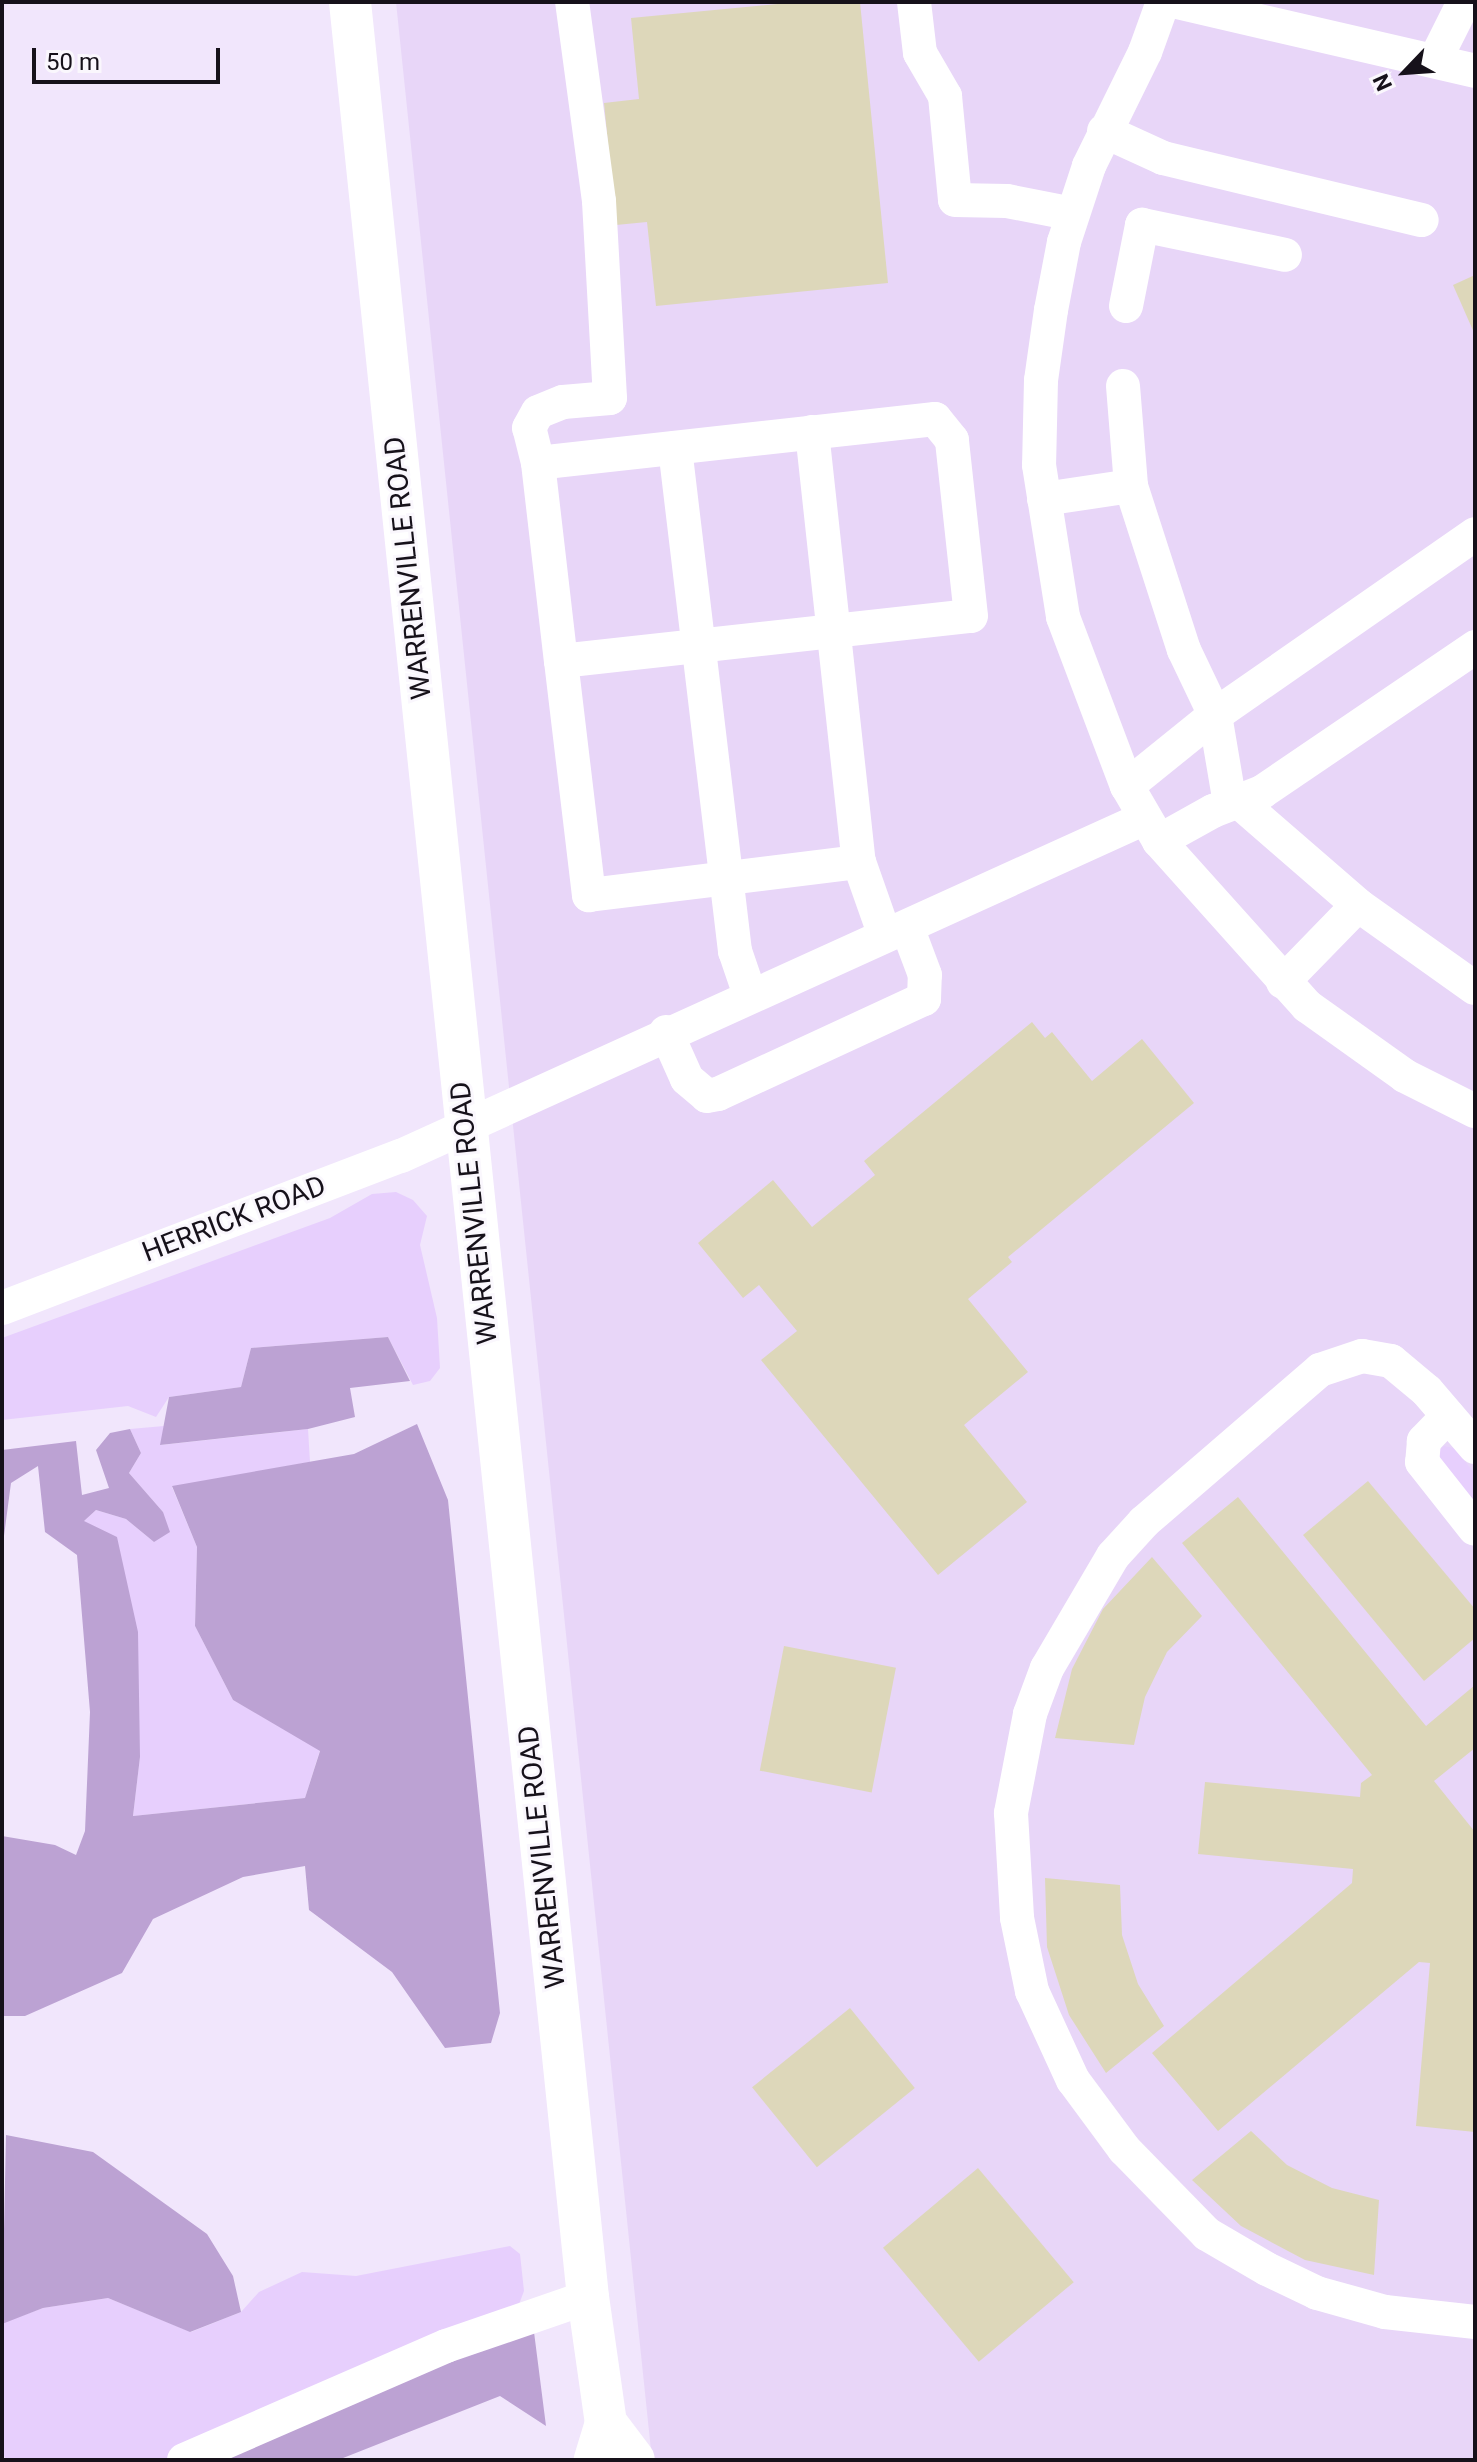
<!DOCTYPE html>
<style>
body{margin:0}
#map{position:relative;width:1477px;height:2462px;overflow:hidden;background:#f1e6fc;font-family:Roboto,sans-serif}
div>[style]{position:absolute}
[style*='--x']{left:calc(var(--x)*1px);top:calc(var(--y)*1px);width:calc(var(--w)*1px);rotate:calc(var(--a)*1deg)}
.built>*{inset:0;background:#e8d6f8}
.green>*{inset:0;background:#e7cffd}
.forest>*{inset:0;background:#bca2d3}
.building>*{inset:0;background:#ddd7ba;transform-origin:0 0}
.minor>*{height:34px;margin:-17px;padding:0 17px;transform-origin:17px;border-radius:17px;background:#fff}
.major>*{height:42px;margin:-21px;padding:0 21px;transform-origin:21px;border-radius:21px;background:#fff}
span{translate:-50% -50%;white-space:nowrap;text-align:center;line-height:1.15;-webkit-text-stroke:6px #faf7fd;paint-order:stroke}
.street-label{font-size:28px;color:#16111a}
.frame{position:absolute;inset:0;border:4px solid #16111a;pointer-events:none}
.north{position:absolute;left:1365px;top:32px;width:80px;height:80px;-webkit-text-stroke:6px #faf7fd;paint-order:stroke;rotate:245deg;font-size:22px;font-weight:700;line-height:32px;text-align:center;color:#16111a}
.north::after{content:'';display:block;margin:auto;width:28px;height:36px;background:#16111a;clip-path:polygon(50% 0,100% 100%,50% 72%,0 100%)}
.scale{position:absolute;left:32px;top:48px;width:188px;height:36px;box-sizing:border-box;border:4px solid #16111a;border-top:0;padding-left:10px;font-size:24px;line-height:28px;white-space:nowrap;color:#16111a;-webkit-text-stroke:6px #faf7fd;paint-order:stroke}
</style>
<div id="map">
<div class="built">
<div style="clip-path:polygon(396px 2px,1475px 2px,1475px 2460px,652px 2460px)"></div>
</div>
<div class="green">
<div style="clip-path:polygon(396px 1192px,413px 1200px,427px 1216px,420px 1245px,437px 1318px,440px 1368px,430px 1381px,413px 1385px,388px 1337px,251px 1348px,241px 1387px,169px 1397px,156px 1417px,128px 1406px,2px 1420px,2px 1338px,330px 1218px,372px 1194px)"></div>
<div style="clip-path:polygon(164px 1426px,161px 1445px,308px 1429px,310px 1462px,172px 1487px,197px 1547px,195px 1626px,233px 1700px,320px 1750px,305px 1798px,133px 1816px,140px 1757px,84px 1521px,96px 1510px,126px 1519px,154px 1542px,163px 1512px,129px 1473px,141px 1453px,130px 1429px)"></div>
<div style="clip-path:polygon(1444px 1446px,1454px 1448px,1475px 1474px,1475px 1511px,1436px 1453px)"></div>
<div style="clip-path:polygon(510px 2246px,520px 2254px,524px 2291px,518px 2307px,171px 2460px,6px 2460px,2px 2451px,2px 2323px,43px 2308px,108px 2298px,191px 2332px,241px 2312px,259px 2292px,302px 2272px,356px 2276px)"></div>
</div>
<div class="forest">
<div style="clip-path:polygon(388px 1337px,410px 1381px,350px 1388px,355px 1417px,308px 1429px,160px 1445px,169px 1397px,241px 1387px,251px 1348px)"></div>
<div style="clip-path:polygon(417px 1424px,448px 1500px,500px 2013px,491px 2043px,445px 2048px,392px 1972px,309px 1910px,305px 1866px,243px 1877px,153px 1919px,122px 1973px,25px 2016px,2px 2016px,2px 1836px,55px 1845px,76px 1855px,85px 1831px,90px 1712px,77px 1555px,45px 1532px,38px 1466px,11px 1483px,2px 1551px,2px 1450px,76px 1441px,82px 1495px,109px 1488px,96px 1450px,110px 1433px,130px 1429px,141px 1453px,129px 1473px,163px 1512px,170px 1532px,154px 1542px,126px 1519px,96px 1510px,84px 1521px,117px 1537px,138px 1632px,140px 1757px,133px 1816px,305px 1798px,320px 1751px,233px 1700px,195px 1626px,197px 1547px,172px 1486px,354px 1454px)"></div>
<div style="clip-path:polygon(6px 2135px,93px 2152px,207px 2234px,233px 2276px,241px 2312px,190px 2332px,108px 2298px,43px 2308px,2px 2324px)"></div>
<div style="clip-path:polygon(534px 2332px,546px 2426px,500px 2396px,338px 2460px,221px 2460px,512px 2333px)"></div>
</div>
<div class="building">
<div style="clip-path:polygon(798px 2px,860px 2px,888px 283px,656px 306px,647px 222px,616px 225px,604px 103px,639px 99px,631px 18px)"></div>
<div style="clip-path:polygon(1475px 275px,1475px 335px,1453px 285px)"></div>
<div style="clip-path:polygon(1032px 1022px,1045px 1038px,1052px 1032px,1092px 1081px,1142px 1039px,1194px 1103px,1008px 1257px,1012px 1262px,968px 1299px,1028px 1372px,964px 1425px,1027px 1502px,938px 1575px,761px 1360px,797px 1331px,759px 1285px,743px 1298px,698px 1243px,773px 1180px,812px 1227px,875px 1175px,864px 1161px)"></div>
<div style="clip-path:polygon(1368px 1481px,1475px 1609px,1475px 1638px,1424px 1681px,1303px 1535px)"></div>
<div style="clip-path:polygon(1238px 1497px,1426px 1726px,1475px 1685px,1475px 1748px,1434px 1781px,1475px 1832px,1475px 2132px,1416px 2126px,1430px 1963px,1419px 1962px,1218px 2131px,1152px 2053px,1352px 1883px,1353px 1869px,1198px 1854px,1205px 1782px,1360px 1797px,1361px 1783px,1372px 1775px,1182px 1543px)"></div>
<div style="clip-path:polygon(1152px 1557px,1202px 1616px,1167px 1652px,1145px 1697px,1134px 1745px,1055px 1738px,1072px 1669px,1103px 1609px)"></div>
<div style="left:784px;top:1646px;width:114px;height:127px;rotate:11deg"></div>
<div style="clip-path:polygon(1045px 1878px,1120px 1885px,1122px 1935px,1138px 1984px,1164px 2026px,1106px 2073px,1069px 2015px,1047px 1947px)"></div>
<div style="left:850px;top:2008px;width:103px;height:126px;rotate:51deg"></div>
<div style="clip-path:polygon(1251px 2131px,1287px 2165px,1332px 2188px,1379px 2200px,1374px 2275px,1305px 2260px,1241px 2226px,1192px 2180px)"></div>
<div style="left:978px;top:2168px;width:149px;height:124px;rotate:50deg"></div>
</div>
<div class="minor">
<div style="--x:914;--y:2;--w:51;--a:83.3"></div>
<div style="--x:920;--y:53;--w:50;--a:59.8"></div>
<div style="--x:945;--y:96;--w:104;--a:84.5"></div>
<div style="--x:955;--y:200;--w:52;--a:1.1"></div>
<div style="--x:1007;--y:201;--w:67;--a:11.1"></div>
<div style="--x:1163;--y:2;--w:53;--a:109.8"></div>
<div style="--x:1145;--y:52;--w:127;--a:116.2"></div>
<div style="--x:1089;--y:166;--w:80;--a:108.2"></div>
<div style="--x:1064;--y:242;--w:69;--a:100.8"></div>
<div style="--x:1051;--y:310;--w:71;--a:98.1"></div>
<div style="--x:1041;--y:380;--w:85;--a:91.3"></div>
<div style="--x:1039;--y:465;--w:154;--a:81"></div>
<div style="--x:1063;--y:617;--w:181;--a:69.3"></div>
<div style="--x:1127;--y:786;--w:64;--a:59.8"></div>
<div style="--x:1159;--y:841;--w:222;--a:48.1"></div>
<div style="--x:1307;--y:1006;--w:120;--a:35.5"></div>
<div style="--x:1405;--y:1076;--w:78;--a:26.6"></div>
<div style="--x:1177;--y:2;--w:306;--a:13"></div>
<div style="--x:1435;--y:60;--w:65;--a:-63.4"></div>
<div style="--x:1104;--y:131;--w:65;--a:24.6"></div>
<div style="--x:1163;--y:158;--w:266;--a:13.5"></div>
<div style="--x:1126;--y:306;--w:83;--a:-78.8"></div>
<div style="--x:1142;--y:225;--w:146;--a:11.8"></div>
<div style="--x:1123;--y:386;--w:100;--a:85.4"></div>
<div style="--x:1131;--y:486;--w:172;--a:72.1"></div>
<div style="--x:1184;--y:650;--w:72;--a:64.5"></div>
<div style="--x:1215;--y:715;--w:90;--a:80.4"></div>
<div style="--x:812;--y:432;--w:433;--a:83.8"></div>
<div style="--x:859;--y:862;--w:78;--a:70.6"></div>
<div style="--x:675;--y:448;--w:507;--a:83.2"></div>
<div style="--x:735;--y:951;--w:46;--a:71.2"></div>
<div style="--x:538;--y:463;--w:36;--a:-104"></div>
<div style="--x:529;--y:428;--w:18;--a:-61"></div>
<div style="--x:538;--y:412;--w:27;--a:-22"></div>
<div style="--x:563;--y:402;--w:47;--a:-4.9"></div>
<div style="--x:610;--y:398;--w:197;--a:-93.2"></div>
<div style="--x:599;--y:201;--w:201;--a:-97.7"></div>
<div style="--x:1044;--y:499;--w:88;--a:-8.5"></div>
<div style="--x:561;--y:661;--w:412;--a:-6.3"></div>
<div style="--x:971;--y:616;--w:177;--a:-96.2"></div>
<div style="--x:952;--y:440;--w:27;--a:-129"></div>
<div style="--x:935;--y:419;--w:399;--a:173.7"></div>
<div style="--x:538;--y:463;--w:199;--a:83.4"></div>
<div style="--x:561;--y:661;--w:236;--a:83.2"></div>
<div style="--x:589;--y:895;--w:272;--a:-7"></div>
<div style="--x:1127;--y:786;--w:113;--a:-38.9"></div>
<div style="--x:1215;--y:715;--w:317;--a:-34.8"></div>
<div style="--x:1238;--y:801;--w:159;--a:40.9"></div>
<div style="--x:1358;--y:905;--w:143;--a:35.4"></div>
<div style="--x:1159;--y:841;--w:62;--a:-29.1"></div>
<div style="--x:1213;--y:811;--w:53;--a:-21.2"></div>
<div style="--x:1262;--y:792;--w:258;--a:-34.2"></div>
<div style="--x:1283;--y:982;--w:107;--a:-45.8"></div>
<div style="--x:666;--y:1032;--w:51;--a:65.9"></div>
<div style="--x:687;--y:1079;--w:26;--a:40"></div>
<div style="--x:707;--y:1096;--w:11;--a:-10"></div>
<div style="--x:718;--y:1094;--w:227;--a:-24.8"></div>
<div style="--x:924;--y:999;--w:24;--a:-88"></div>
<div style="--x:925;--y:975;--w:51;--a:-110.6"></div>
<div style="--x:2;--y:1308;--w:427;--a:-20.9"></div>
<div style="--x:401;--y:1156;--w:817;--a:-24.43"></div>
<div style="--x:1448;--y:1416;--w:35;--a:134"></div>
<div style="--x:1424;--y:1441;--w:21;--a:95"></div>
<div style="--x:1422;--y:1462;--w:85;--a:51.7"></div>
<div style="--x:1475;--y:1447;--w:74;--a:-130.6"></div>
<div style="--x:1427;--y:1391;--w:47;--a:-140.2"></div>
<div style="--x:1391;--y:1361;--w:29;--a:-170"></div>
<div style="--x:1362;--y:1356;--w:44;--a:161.6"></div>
<div style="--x:1320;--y:1370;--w:233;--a:139.2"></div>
<div style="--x:1144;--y:1522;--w:46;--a:132.4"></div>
<div style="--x:1113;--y:1556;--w:130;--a:120.5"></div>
<div style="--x:1047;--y:1668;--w:49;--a:110.3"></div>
<div style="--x:1030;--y:1714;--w:101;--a:100.9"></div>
<div style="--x:1011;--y:1813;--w:105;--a:86.7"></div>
<div style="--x:1017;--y:1918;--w:75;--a:78.4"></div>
<div style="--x:1032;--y:1991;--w:98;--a:65.3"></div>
<div style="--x:1073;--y:2080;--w:86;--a:53.5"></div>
<div style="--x:1124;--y:2149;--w:119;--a:45.7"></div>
<div style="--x:1207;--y:2234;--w:69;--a:30.3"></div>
<div style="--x:1267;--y:2269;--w:55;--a:25.6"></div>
<div style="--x:1317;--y:2293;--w:71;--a:15.6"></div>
<div style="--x:1385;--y:2312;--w:91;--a:6.3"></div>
<div style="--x:184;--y:2460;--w:286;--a:-23.5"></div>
<div style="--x:446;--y:2346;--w:150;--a:-19"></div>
</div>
<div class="major">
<div style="--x:350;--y:2;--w:2307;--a:84.08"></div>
<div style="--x:588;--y:2297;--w:127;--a:81.9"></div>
<div style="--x:606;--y:2423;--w:39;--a:107"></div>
<div style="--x:606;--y:2423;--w:46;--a:52.9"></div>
</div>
<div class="street-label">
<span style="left:408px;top:568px;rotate:-96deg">WARRENVILLE ROAD</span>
<span style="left:474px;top:1213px;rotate:-96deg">WARRENVILLE ROAD</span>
<span style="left:234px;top:1219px;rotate:-21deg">HERRICK ROAD</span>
<span style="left:542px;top:1857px;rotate:-96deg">WARRENVILLE ROAD</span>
</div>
<div class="frame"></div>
<div class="north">N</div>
<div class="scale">50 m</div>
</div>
